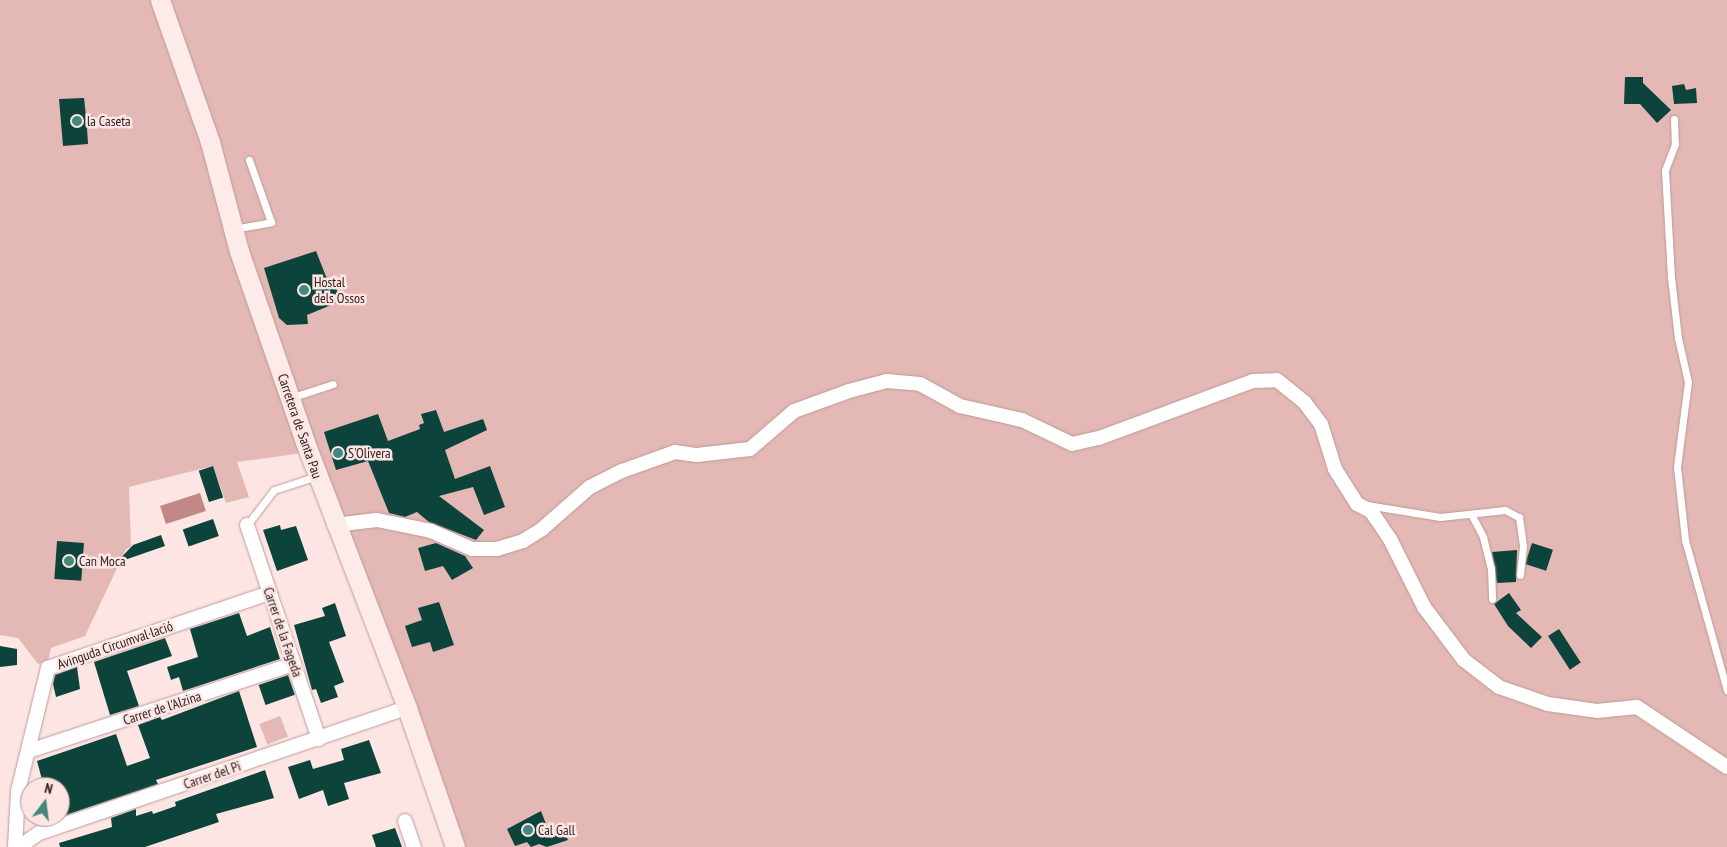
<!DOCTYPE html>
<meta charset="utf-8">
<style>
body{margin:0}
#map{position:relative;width:1727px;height:847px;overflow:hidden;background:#fce5e3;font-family:"PT Sans Narrow",sans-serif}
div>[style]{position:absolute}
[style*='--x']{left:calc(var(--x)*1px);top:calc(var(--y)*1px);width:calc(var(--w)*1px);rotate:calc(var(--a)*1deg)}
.green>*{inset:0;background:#e4b8b4;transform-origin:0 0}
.water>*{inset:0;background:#c18885;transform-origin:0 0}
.building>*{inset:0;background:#0c433b;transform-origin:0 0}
.roads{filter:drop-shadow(0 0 1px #be9a97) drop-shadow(0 0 1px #be9a97)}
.lane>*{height:7px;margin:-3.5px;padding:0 3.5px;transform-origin:3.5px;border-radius:3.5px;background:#fff}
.street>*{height:14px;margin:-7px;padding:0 7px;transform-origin:7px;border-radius:7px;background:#fff}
.secondary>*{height:19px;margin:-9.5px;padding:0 9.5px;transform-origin:9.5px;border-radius:9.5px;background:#fdebe9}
.dots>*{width:14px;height:14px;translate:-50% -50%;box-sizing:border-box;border:2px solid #fce5e3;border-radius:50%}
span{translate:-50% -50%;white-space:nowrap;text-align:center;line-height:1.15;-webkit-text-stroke:5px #fce5e3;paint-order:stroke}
.poi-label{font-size:14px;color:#302221}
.left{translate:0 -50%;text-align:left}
.street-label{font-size:14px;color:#302221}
.north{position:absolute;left:20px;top:777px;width:50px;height:50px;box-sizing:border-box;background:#fce5e3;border:1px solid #aa9795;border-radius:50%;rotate:15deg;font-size:14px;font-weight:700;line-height:20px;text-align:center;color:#302221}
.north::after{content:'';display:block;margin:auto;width:18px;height:22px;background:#43887c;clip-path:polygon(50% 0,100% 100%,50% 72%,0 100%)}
</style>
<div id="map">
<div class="green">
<div style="clip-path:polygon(0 0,1727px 0,1727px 847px,454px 847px,317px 451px,237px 462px,249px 497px,226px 503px,213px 466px,129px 487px,131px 547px,126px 549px,85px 636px,51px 648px,48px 661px,38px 664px,18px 638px,0 635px)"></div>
<div style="left:280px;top:716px;width:22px;height:22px;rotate:69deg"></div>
</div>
<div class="water">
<div style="left:200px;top:493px;width:19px;height:42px;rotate:72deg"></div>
</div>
<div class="building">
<div style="clip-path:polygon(1625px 77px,1643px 77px,1643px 83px,1671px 110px,1657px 123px,1640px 104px,1624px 104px)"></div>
<div style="clip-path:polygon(1684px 84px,1686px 90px,1696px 88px,1697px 103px,1674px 104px,1672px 86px)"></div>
<div style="clip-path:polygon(84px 98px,86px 116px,92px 115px,93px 126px,87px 128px,88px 144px,63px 146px,59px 99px)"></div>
<div style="clip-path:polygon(316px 251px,327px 279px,332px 278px,341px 301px,307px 315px,308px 324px,287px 325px,279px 318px,264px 268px)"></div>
<div style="clip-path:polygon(436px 410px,444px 432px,483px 419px,487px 430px,445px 450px,455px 479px,490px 466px,505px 507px,484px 515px,473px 487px,439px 496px,484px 530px,476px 540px,429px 522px,417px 512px,405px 517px,389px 513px,368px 461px,336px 470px,324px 432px,378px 414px,388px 441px,420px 429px,419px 425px,424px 423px,421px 414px)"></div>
<div style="left:213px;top:466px;width:33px;height:15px;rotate:72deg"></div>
<div style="left:213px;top:519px;width:18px;height:32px;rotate:71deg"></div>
<div style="clip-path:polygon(280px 525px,281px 530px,296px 526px,308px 560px,277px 571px,263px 530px)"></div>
<div style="clip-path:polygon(161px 535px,165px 546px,116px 563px,133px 545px)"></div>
<div style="left:57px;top:541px;width:27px;height:38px;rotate:4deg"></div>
<div style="clip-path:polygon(436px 543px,465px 556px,473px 568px,452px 580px,443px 566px,425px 571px,418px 548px)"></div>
<div style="left:1532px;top:543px;width:22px;height:22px;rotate:18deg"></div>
<div style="clip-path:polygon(1517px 550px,1516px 582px,1497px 583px,1492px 552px)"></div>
<div style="clip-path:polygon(1509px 593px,1521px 610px,1516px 613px,1542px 637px,1531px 648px,1508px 626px,1494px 604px)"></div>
<div style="clip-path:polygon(439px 602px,454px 645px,433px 652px,430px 642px,412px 647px,405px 626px,422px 620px,418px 608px)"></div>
<div style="clip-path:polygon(335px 603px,346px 636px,329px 642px,344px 682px,334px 686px,338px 697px,321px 703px,316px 689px,312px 690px,294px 625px,325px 616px,322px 608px)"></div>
<div style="clip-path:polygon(239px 613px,247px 636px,270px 627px,280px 659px,183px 691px,179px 677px,171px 680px,167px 667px,198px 657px,190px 629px)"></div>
<div style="left:1559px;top:629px;width:40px;height:13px;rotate:57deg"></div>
<div style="clip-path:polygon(165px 638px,172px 656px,127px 671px,139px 706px,110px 715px,94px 662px)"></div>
<div style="clip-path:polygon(0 646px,17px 649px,17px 665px,0 667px)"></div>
<div style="clip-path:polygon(77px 667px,80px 689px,56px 697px,53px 684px,55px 675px)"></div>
<div style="left:288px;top:675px;width:21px;height:31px;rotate:71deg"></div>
<div style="clip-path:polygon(239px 691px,257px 747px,156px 780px,158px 784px,60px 817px,60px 782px,44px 787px,37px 761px,116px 734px,127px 766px,150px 758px,138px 725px,160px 717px,162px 720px)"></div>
<div style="clip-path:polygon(369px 740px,381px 773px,344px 783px,349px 799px,328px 806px,323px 790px,299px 799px,288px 767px,310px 760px,313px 769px,344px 760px,341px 749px)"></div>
<div style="clip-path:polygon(265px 770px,274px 798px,216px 814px,219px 822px,145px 847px,60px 847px,59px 843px,112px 827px,111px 818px,136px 809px,136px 816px,152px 811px,153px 814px,176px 806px,175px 802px)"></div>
<div style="clip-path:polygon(541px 811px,549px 832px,562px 827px,568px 840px,547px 847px,539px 844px,531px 847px,527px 842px,515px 846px,507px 829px)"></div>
<div style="clip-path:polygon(395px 828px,402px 847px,376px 847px,372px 835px)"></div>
</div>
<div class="roads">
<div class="lane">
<div style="--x:1674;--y:119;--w:25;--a:88"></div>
<div style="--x:1675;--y:144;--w:28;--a:111"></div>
<div style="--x:1665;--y:170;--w:107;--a:86.8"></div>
<div style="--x:1671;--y:277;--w:61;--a:83.5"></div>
<div style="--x:1678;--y:338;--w:45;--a:77.2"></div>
<div style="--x:1688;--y:382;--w:86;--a:97.4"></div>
<div style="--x:1677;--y:467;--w:73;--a:83.7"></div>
<div style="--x:1685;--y:540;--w:156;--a:74.4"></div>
<div style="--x:233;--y:229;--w:39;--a:-10"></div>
<div style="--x:271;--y:222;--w:66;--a:-109.5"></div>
<div style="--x:290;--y:398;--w:45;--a:-18"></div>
<div style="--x:1367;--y:505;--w:74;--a:9.3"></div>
<div style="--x:1440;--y:517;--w:65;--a:-6.1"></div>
<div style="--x:1505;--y:510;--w:16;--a:27"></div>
<div style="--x:1519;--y:517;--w:29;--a:82"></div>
<div style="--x:1523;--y:546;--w:29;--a:96"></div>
<div style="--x:1471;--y:514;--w:26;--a:62"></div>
<div style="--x:1483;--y:537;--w:32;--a:76"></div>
<div style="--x:1491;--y:568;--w:31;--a:88"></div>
<div style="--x:247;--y:525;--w:44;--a:-52.4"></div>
<div style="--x:274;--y:490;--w:45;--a:-18"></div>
</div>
<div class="street">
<div style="--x:247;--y:525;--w:226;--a:71.4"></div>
<div style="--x:334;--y:525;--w:43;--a:-6.6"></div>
<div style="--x:377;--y:520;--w:55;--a:11.5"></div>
<div style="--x:431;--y:531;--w:45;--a:23.7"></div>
<div style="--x:472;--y:549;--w:25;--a:0"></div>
<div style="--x:497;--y:549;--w:27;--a:-17"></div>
<div style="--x:523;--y:541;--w:22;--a:-32"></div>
<div style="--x:542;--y:529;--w:64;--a:-41.2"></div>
<div style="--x:590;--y:487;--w:36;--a:-27"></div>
<div style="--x:622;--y:471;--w:56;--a:-19.7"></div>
<div style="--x:675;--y:452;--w:22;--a:8"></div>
<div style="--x:697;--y:455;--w:53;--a:-6.5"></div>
<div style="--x:750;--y:449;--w:58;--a:-40.8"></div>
<div style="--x:794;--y:411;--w:59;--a:-20"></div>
<div style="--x:849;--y:391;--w:39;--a:-15"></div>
<div style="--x:887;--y:381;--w:33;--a:5"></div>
<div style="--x:920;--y:384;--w:46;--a:28.8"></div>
<div style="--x:960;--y:406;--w:64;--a:12.7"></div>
<div style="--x:1022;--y:420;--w:55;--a:25.6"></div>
<div style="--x:1072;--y:444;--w:28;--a:-13"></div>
<div style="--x:1099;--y:438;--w:164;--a:-20.3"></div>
<div style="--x:1253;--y:381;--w:24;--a:-2"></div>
<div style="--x:1277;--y:380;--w:36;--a:39"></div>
<div style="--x:1305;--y:403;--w:26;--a:53"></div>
<div style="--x:1321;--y:424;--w:47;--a:72.7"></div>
<div style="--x:1335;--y:469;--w:41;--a:57.8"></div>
<div style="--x:1357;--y:504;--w:16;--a:27"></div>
<div style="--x:1371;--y:511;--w:34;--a:56"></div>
<div style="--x:1390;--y:539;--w:76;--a:63.4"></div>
<div style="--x:1424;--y:607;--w:66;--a:53"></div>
<div style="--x:1464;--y:660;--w:44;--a:37.6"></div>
<div style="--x:1499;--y:687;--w:52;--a:19.1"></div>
<div style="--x:1548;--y:704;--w:49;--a:8.1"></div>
<div style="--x:1597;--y:711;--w:40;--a:-5.7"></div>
<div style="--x:1637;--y:707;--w:108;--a:33.7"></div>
<div style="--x:29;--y:751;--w:279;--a:-18.2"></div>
<div style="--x:405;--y:821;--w:28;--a:71"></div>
<div style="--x:15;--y:847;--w:56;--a:-86.9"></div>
<div style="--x:18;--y:791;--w:127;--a:-76.3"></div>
<div style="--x:48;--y:668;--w:234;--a:-18.7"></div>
<div style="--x:19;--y:847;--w:24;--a:-35"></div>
<div style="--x:39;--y:833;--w:389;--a:-18.8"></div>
</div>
<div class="secondary">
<div style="--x:160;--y:0;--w:151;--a:70.6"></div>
<div style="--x:210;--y:142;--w:113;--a:75.1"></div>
<div style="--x:239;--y:251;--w:202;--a:70.9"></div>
<div style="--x:305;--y:442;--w:285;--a:69"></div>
<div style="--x:407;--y:708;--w:147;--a:70.9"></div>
</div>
</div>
<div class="dots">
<div style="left:77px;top:121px;background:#43887c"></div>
<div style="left:304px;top:290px;background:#43887c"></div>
<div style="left:338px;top:453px;background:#43887c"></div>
<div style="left:69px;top:561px;background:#43887c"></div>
<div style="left:528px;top:830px;background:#43887c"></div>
</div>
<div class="poi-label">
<span class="left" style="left:87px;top:121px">la Caseta</span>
<span class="left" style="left:314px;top:290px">Hostal<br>dels Ossos</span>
<span class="left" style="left:348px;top:453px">S'Olivera</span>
<span class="left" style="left:79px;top:561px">Can Moca</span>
<span class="left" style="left:538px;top:830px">Cal Gall</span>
</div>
<div class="street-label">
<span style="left:300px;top:426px;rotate:71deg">Carretera de Santa Pau</span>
<span style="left:283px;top:632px;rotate:71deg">Carrer de la Fageda</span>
<span style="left:115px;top:645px;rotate:-19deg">Avinguda Circumval·lació</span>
<span style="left:162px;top:708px;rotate:-18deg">Carrer de l'Alzina</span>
<span style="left:212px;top:775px;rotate:-19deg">Carrer del Pi</span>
</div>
<div class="north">N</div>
</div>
